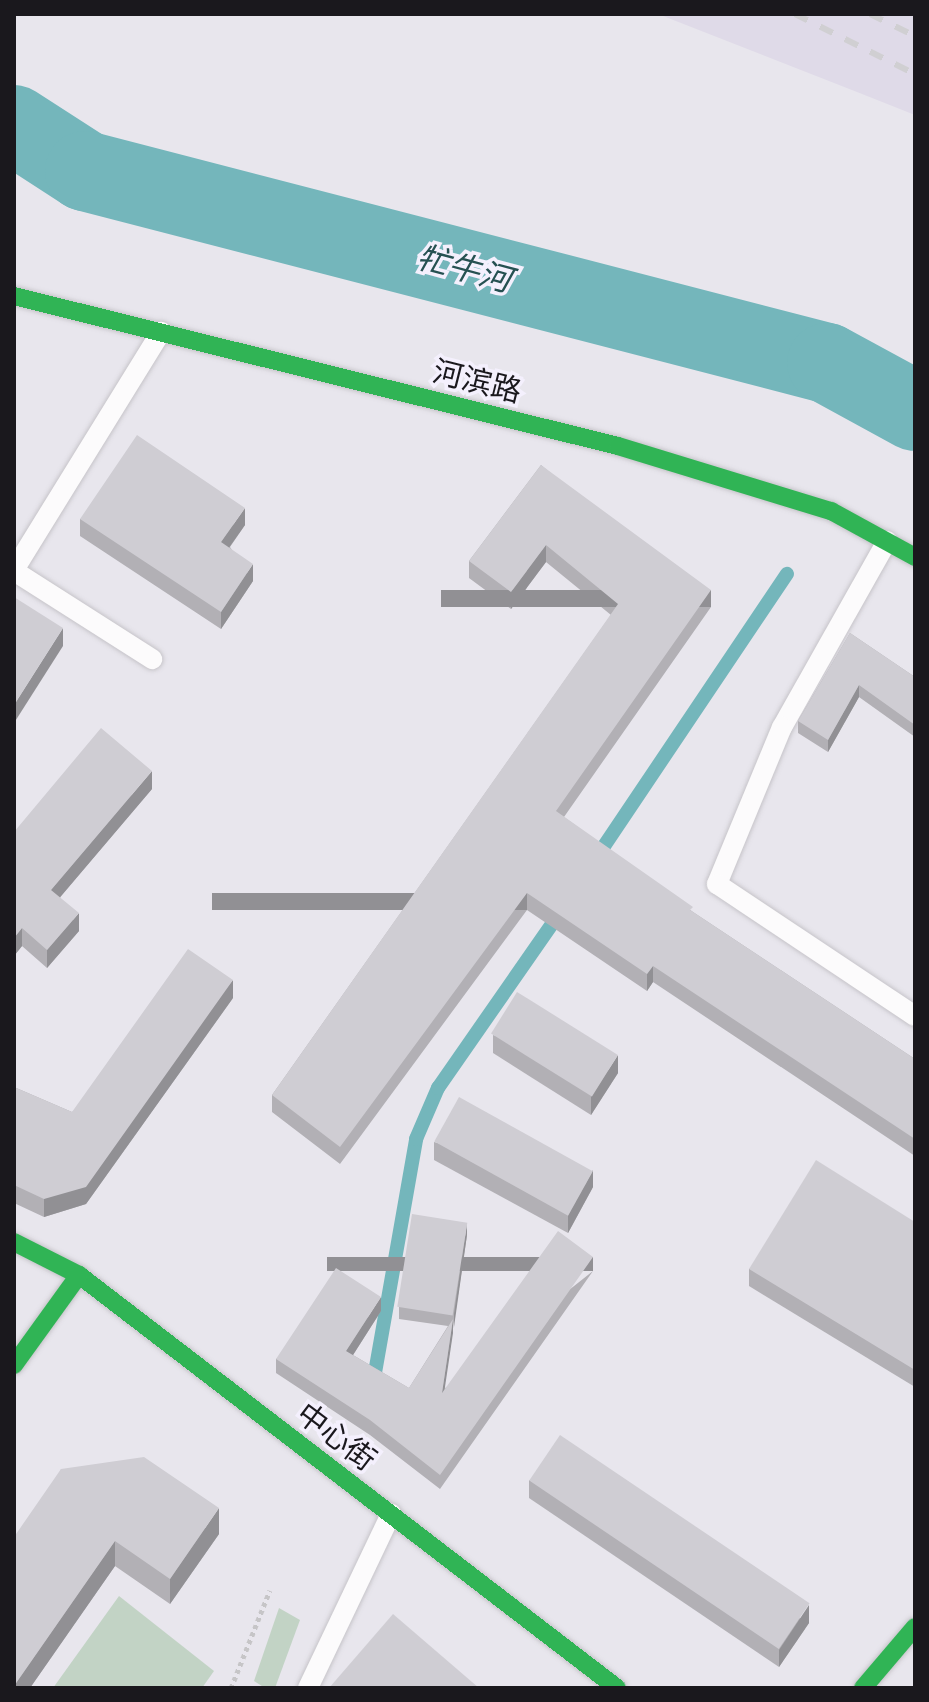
<!DOCTYPE html>
<meta charset="utf-8">
<style>
body{margin:0}
#map{position:relative;width:929px;height:1702px;overflow:hidden;background:#e8e6ed;font-family:"Zilla Slab","Noto Sans SC",serif}
div>[style]{position:absolute}
[style*='--x']{left:calc(var(--x)*1px);top:calc(var(--y)*1px);width:calc(var(--w)*1px);rotate:calc(var(--a)*1deg)}
.built>*{inset:0;background:#dfdae8}
.green>*{inset:0;background:#c2d3c5}
.stream>*{height:14px;margin:-7px;padding:0 7px;transform-origin:7px;border-radius:7px;background:#74b6bb}
.river>*{height:80px;margin:-40px;padding:0 40px;transform-origin:40px;border-radius:40px;background:#74b6bb}
.path>*{height:5px;margin-top:-2.5px;transform-origin:0;background:repeating-linear-gradient(90deg,#c6c5c7 0 4px,transparent 0 8px)}
.roads{filter:drop-shadow(0 0 2px #c6c4c9) drop-shadow(0 0 2px #c6c4c9)}
.lane>*{height:20px;margin:-10px;padding:0 10px;transform-origin:10px;border-radius:10px;background:#fcfbfc}
.fast>*{height:18px;margin:-9px;padding:0 9px;transform-origin:9px;border-radius:9px;background:#30b455}
.rail>*{height:6px;margin-top:-3px;transform-origin:0;background:repeating-linear-gradient(90deg,#d0cfd2 0 14px,transparent 0 28px)}
.wall>*{inset:0;background:#b2b0b5}
.shaded-wall>*{inset:0;background:#919094;transform-origin:0 0}
.building>*{inset:0;background:#cfcdd3;transform-origin:0 0}
span{translate:-50% -50%;white-space:nowrap;text-align:center;line-height:1.15;-webkit-text-stroke:7px #f4f0fd;paint-order:stroke}
.street-label{font-size:30px;color:#1a181d}
.water-label{font-size:32px;color:#265152;font-style:italic}
.frame{position:absolute;inset:0;border:16px solid #1a181d;pointer-events:none}
</style>
<div id="map">
<div class="built">
<div style="clip-path:polygon(658px 14px,915px 14px,915px 115px,857px 92px)"></div>
</div>
<div class="green">
<div style="clip-path:polygon(119px 1596px,214px 1671px,202px 1688px,53px 1688px)"></div>
<div style="clip-path:polygon(279px 1608px,300px 1620px,275px 1688px,265px 1688px,254px 1681px)"></div>
</div>
<div class="stream">
<div style="--x:594;--y:861;--w:346;--a:-56.1"></div>
<div style="--x:373;--y:1384;--w:249;--a:-80"></div>
<div style="--x:416;--y:1139;--w:56;--a:-66.7"></div>
<div style="--x:438;--y:1088;--w:216;--a:-55.2"></div>
</div>
<div class="river">
<div style="--x:14;--y:125;--w:85;--a:32.9"></div>
<div style="--x:85;--y:171;--w:766;--a:14.51"></div>
<div style="--x:827;--y:363;--w:100;--a:28.6"></div>
</div>
<div class="path">
<div style="--x:231;--y:1688;--w:105;--a:-68.3"></div>
</div>
<div class="roads">
<div class="lane">
<div style="--x:887;--y:541;--w:214;--a:119.4"></div>
<div style="--x:782;--y:727;--w:170;--a:112.5"></div>
<div style="--x:717;--y:884;--w:238;--a:33.7"></div>
<div style="--x:14;--y:570;--w:280;--a:-58.3"></div>
<div style="--x:14;--y:571;--w:164;--a:32.5"></div>
<div style="--x:308;--y:1688;--w:193;--a:-64.5"></div>
</div>
<div class="fast">
<div style="--x:14;--y:296;--w:622;--a:13.95"></div>
<div style="--x:618;--y:446;--w:223;--a:17"></div>
<div style="--x:831;--y:511;--w:96;--a:28.7"></div>
<div style="--x:14;--y:1242;--w:73;--a:26.9"></div>
<div style="--x:79;--y:1275;--w:678;--a:37.51"></div>
<div style="--x:14;--y:1365;--w:111;--a:-54.2"></div>
<div style="--x:863;--y:1688;--w:80;--a:-49.6"></div>
</div>
</div>
<div class="rail">
<div style="--x:795;--y:14;--w:134;--a:26.6"></div>
<div style="--x:870;--y:14;--w:50;--a:26.1"></div>
</div>
<div class="wall">
<div style="clip-path:polygon(541px 465px,711px 607px,564px 817px,693px 912px,915px 1059px,915px 1156px,653px 982px,647px 991px,527px 910px,340px 1164px,272px 1112px,272px 1095px,611px 615px,546px 562px,511px 609px,469px 578px,469px 561px)"></div>
<div style="clip-path:polygon(80px 519px,245px 525px,230px 547px,253px 581px,221px 629px,80px 536px)"></div>
<div style="clip-path:polygon(850px 633px,915px 677px,915px 737px,859px 697px,828px 752px,798px 733px,798px 721px)"></div>
<div style="clip-path:polygon(152px 789px,60px 897px,79px 931px,47px 968px,22px 946px,14px 956px,14px 832px)"></div>
<div style="clip-path:polygon(233px 998px,86px 1204px,44px 1217px,14px 1203px,14px 1087px,72px 1112px)"></div>
<div style="clip-path:polygon(493px 1035px,618px 1073px,591px 1115px,493px 1053px)"></div>
<div style="clip-path:polygon(434px 1142px,593px 1187px,568px 1233px,434px 1160px)"></div>
<div style="clip-path:polygon(915px 1222px,915px 1387px,749px 1286px,749px 1269px)"></div>
<div style="clip-path:polygon(467px 1235px,444px 1389px,593px 1271px,440px 1489px,370px 1435px,276px 1373px,276px 1359px,381px 1311px,353px 1355px,409px 1388px,448px 1326px,399px 1319px,399px 1307px)"></div>
<div style="clip-path:polygon(61px 1469px,219px 1534px,170px 1604px,115px 1566px,30px 1688px,14px 1688px)"></div>
<div style="clip-path:polygon(529px 1480px,809px 1623px,779px 1667px,529px 1498px)"></div>
</div>
<div class="shaded-wall">
<div style="clip-path:polygon(245px 508px,245px 525px,221px 559px,221px 542px)"></div>
<div style="clip-path:polygon(546px 545px,546px 562px,511px 609px,511px 592px)"></div>
<div style="clip-path:polygon(253px 564px,253px 581px,221px 629px,221px 612px)"></div>
<div style="left:711px;top:590px;width:17px;height:270px;rotate:90deg"></div>
<div style="clip-path:polygon(63px 628px,63px 646px,14px 723px,14px 705px)"></div>
<div style="clip-path:polygon(859px 685px,859px 697px,828px 752px,828px 740px)"></div>
<div style="clip-path:polygon(152px 771px,152px 789px,51px 908px,51px 890px)"></div>
<div style="left:527px;top:893px;width:17px;height:315px;rotate:90deg"></div>
<div style="clip-path:polygon(79px 913px,79px 931px,47px 968px,47px 950px)"></div>
<div style="clip-path:polygon(22px 928px,22px 946px,14px 956px,14px 938px)"></div>
<div style="clip-path:polygon(653px 966px,653px 982px,647px 991px,647px 974px)"></div>
<div style="clip-path:polygon(233px 980px,233px 998px,86px 1204px,44px 1217px,44px 1199px)"></div>
<div style="clip-path:polygon(618px 1055px,618px 1073px,591px 1115px,591px 1097px)"></div>
<div style="clip-path:polygon(593px 1170px,593px 1187px,568px 1233px,568px 1215px)"></div>
<div style="clip-path:polygon(467px 1223px,467px 1235px,454px 1327px,454px 1314px)"></div>
<div style="left:593px;top:1257px;width:14px;height:266px;rotate:90deg"></div>
<div style="clip-path:polygon(381px 1297px,381px 1311px,346px 1366px,346px 1351px)"></div>
<div style="clip-path:polygon(453px 1319px,453px 1333px,442px 1407px,442px 1393px)"></div>
<div style="clip-path:polygon(219px 1508px,219px 1534px,170px 1604px,170px 1579px)"></div>
<div style="clip-path:polygon(115px 1541px,115px 1566px,30px 1688px,14px 1688px,14px 1686px)"></div>
<div style="clip-path:polygon(809px 1605px,809px 1623px,779px 1667px,779px 1650px)"></div>
</div>
<div class="building">
<div style="clip-path:polygon(137px 435px,245px 508px,221px 542px,253px 564px,221px 612px,80px 519px)"></div>
<div style="clip-path:polygon(541px 465px,711px 590px,556px 811px,693px 907px,690px 910px,915px 1059px,915px 1139px,653px 966px,647px 974px,527px 893px,340px 1147px,272px 1095px,618px 604px,546px 545px,511px 592px,469px 561px)"></div>
<div style="clip-path:polygon(14px 597px,63px 628px,14px 705px)"></div>
<div style="clip-path:polygon(850px 633px,915px 677px,915px 725px,859px 685px,828px 740px,798px 721px)"></div>
<div style="clip-path:polygon(101px 728px,152px 771px,51px 890px,79px 913px,47px 950px,22px 928px,14px 938px,14px 832px)"></div>
<div style="clip-path:polygon(188px 949px,233px 980px,86px 1187px,44px 1199px,14px 1185px,14px 1087px,72px 1112px)"></div>
<div style="left:517px;top:992px;width:119px;height:49px;rotate:32deg"></div>
<div style="left:459px;top:1097px;width:153px;height:51px;rotate:29deg"></div>
<div style="clip-path:polygon(816px 1160px,915px 1222px,915px 1370px,749px 1269px)"></div>
<div style="left:412px;top:1214px;width:56px;height:94px;rotate:9deg"></div>
<div style="clip-path:polygon(558px 1231px,593px 1257px,440px 1475px,370px 1420px,276px 1359px,336px 1268px,381px 1297px,346px 1351px,409px 1388px,453px 1319px,442px 1393px)"></div>
<div style="left:560px;top:1435px;width:301px;height:55px;rotate:34deg"></div>
<div style="clip-path:polygon(144px 1457px,219px 1508px,170px 1579px,115px 1541px,14px 1686px,14px 1537px,61px 1469px)"></div>
<div style="clip-path:polygon(393px 1614px,479px 1688px,329px 1688px)"></div>
</div>
<div class="street-label">
<span style="left:477px;top:382px;rotate:14deg">河滨路</span>
<span style="left:336px;top:1437px;rotate:37deg">中心街</span>
</div>
<div class="water-label">
<span style="left:464px;top:269px;rotate:15deg">牤牛河</span>
</div>
<div class="frame"></div>
</div>
